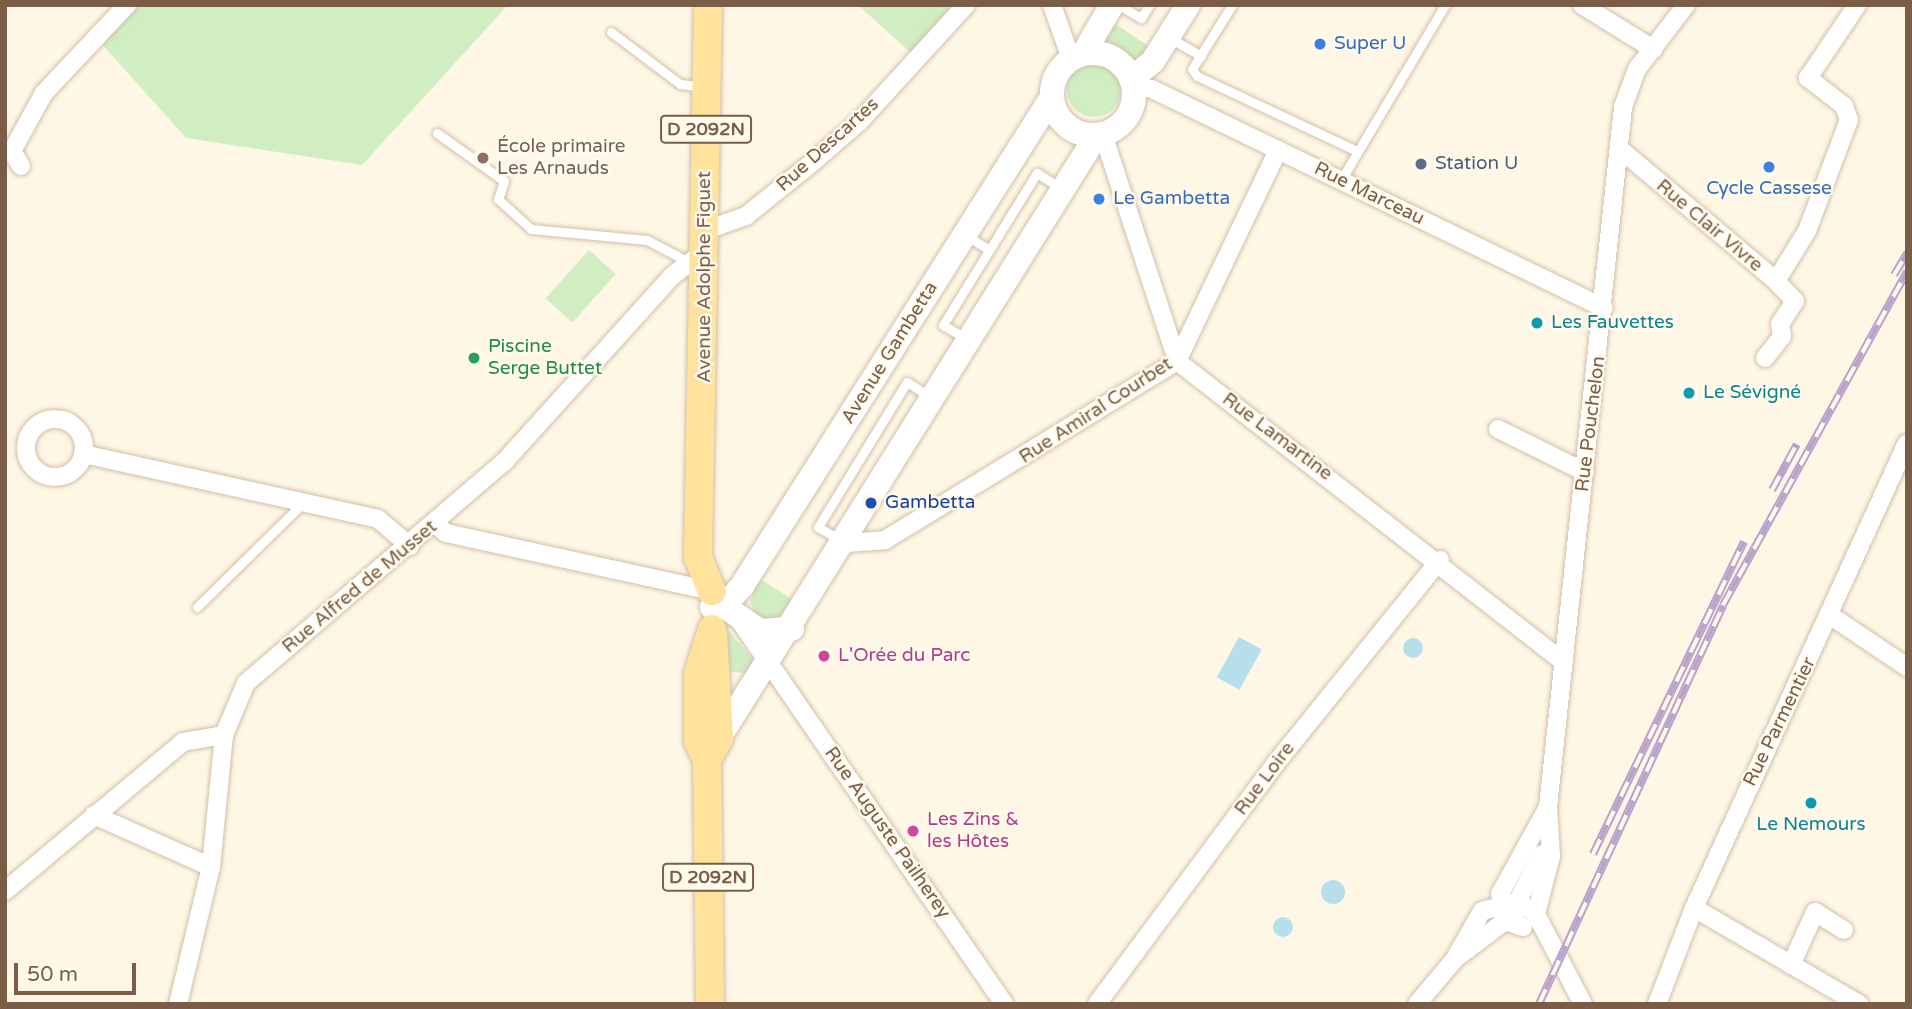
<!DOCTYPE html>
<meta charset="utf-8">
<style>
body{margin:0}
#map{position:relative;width:1912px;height:1009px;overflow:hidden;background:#fff7e5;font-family:"Varela Round",sans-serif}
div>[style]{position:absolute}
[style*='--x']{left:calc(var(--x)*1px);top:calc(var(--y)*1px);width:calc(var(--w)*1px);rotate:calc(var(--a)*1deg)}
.green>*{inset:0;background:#d0eec2;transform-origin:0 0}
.round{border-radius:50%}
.water>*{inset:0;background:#b7dfeb;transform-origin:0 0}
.roads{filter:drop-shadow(0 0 2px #d2bfa9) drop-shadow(0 0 2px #d2bfa9)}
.lane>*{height:9px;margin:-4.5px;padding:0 4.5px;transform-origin:4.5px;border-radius:4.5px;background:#fff}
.street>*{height:18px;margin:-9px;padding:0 9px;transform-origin:9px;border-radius:9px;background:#fff}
.street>.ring{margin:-9px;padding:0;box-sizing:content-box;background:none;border:18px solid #fff;border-radius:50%}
.secondary>*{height:24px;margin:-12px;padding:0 12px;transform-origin:12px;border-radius:12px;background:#fff}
.secondary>.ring{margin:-12px;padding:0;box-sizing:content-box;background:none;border:24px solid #fff;border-radius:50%}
.primary>*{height:28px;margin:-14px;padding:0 14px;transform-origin:14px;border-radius:14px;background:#ffe29c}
.rail>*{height:8px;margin-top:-4px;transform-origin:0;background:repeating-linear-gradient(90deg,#fffaee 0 16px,#bba2ca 0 32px);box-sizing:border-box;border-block:2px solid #bba2ca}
.dots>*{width:19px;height:19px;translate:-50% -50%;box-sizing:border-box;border:4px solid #fffaee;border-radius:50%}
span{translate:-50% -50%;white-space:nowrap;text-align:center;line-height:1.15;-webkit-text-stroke:5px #fffaee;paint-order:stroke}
.shield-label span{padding:2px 5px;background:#fffaee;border:2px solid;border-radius:5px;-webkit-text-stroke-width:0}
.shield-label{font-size:18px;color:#7b5d47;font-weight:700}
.shop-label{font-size:19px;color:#366cbe}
.left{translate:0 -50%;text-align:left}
.street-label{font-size:19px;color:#7b5d47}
.education-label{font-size:19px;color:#785e54}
.service-label{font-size:19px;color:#4e5e75}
.culture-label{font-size:19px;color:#0d838f}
.leisure-label{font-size:19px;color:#27864d}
.transit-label{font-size:19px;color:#164399}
.hotel-label{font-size:19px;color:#b23c85}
.frame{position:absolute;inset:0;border:7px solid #7b5d47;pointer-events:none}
.scale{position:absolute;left:14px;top:963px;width:122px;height:32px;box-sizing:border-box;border:4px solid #7b5d47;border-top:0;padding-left:9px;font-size:21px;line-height:24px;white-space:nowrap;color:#7b5d47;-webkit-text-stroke:5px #fffaee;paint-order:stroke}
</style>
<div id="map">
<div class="green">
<div style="clip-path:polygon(134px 5px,508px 5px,362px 165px,186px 138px,101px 43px)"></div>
<div style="clip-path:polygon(858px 5px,954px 5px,911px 53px)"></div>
<div style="clip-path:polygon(1108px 19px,1151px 48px,1135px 67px,1101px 46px)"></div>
<div class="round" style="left:1067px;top:63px;width:54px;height:54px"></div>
<div style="left:589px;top:250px;width:36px;height:65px;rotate:42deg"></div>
<div style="clip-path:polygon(760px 579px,797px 602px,789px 614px,772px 622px,755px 615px,750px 601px)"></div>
<div style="clip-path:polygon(727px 629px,757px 664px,751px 674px,726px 671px)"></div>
</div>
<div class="water">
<div style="left:1239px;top:637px;width:26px;height:46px;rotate:29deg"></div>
<div class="round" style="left:1403px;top:638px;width:20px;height:20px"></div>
<div class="round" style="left:1321px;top:880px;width:24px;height:24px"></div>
<div class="round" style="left:1273px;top:917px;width:20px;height:20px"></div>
</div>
<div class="roads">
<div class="lane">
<div style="--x:1119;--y:5;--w:26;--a:31"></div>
<div style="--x:1141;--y:18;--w:15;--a:-58"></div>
<div style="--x:1232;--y:5;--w:75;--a:122"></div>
<div style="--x:1192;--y:69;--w:9;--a:54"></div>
<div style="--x:1197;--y:76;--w:177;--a:25.1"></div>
<div style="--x:611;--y:32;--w:86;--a:37"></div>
<div style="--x:680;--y:84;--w:23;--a:7"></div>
<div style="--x:1170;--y:38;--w:36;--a:30"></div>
<div style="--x:437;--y:133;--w:82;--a:35.6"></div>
<div style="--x:504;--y:181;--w:19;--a:108"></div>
<div style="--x:498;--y:199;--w:45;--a:42.3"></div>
<div style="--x:531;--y:229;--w:117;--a:5.4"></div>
<div style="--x:647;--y:240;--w:45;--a:27.7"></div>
<div style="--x:1341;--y:180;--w:204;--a:-59.3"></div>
<div style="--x:967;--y:236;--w:26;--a:32"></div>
<div style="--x:967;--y:339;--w:28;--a:-150"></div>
<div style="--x:943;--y:325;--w:179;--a:-58.3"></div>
<div style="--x:1037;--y:173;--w:30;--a:33"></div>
<div style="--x:841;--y:540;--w:26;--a:-151"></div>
<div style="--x:818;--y:527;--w:170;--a:-58.5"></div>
<div style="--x:907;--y:382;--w:27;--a:33"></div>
<div style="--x:197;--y:607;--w:150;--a:-44.5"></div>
</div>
<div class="street">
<div style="--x:1052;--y:5;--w:57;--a:70.6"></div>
<div style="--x:1582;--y:5;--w:84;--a:31.8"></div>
<div style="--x:1133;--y:85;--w:19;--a:12"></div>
<div style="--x:1152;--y:89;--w:502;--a:25.85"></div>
<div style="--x:1103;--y:134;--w:239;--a:71.9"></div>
<div style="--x:1177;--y:361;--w:490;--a:37.9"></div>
<div style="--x:1620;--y:149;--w:204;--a:40.2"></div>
<div style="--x:1776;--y:281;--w:59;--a:-58.2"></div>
<div style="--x:1807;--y:231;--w:119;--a:-69.3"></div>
<div style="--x:1849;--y:120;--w:15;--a:-110"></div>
<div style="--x:1844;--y:106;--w:46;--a:-142.1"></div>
<div style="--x:1808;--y:78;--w:88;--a:-56.1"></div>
<div style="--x:21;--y:166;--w:17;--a:-121"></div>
<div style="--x:12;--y:151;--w:66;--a:-61.1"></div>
<div style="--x:44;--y:93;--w:121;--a:-46.7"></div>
<div style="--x:704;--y:231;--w:45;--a:-19.7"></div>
<div style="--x:746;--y:216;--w:86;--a:-38.9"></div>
<div style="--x:813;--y:162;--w:62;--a:-41.1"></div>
<div style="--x:860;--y:121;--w:157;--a:-47.6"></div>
<div style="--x:1765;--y:358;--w:28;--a:-52"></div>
<div style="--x:1782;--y:336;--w:12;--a:-99"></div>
<div style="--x:1780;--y:324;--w:27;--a:-57"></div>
<div style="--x:1795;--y:301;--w:28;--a:-134"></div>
<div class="ring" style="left:26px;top:419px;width:40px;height:40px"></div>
<div style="--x:1498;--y:429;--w:97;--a:26.3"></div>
<div style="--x:83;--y:454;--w:302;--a:12.4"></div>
<div style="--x:378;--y:519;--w:42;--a:40.2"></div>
<div style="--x:435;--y:524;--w:14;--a:39"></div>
<div style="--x:446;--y:533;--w:272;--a:12.3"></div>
<div style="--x:846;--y:543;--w:39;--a:-4"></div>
<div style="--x:885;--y:540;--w:342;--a:-31.5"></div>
<div style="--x:1177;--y:361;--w:234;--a:-64.4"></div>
<div style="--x:1831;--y:616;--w:92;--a:33.9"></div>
<div style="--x:742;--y:624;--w:462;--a:55.4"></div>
<div style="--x:94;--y:815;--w:128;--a:24"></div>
<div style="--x:5;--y:891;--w:232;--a:-39.9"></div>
<div style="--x:183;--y:742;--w:42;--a:-9.7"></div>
<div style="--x:1694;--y:908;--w:191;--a:30.2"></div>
<div style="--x:1513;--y:910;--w:63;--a:-62.6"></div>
<div style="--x:1519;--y:926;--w:37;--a:-121"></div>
<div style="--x:1500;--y:894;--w:99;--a:-61.1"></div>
<div style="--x:1456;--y:958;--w:61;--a:-37.1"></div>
<div style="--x:1505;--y:921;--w:19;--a:18"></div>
<div style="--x:1791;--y:965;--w:58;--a:-65.6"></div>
<div style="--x:1815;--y:912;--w:34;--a:32"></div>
<div style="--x:178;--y:1004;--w:141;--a:-76.5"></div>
<div style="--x:211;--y:867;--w:133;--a:-84.4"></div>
<div style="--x:224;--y:735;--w:56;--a:-67.1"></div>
<div style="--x:246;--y:683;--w:341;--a:-40.6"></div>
<div style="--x:505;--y:461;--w:249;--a:-47.9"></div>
<div style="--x:672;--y:276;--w:40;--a:-37"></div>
<div style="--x:1097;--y:1004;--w:300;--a:-53.4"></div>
<div style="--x:1276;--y:763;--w:261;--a:-51.1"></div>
<div style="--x:1417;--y:1004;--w:57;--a:-49.9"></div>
<div style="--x:1454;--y:960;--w:56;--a:-60.3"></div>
<div style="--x:1482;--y:911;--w:38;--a:-14"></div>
<div style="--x:1519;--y:902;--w:21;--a:35"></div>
<div style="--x:1583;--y:1004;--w:102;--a:-117.6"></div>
<div style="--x:1536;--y:914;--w:60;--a:-75.5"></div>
<div style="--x:1551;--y:856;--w:49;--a:-93.5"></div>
<div style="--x:1548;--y:807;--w:704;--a:-83.88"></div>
<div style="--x:1623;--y:107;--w:40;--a:-69.8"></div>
<div style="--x:1637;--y:69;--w:81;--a:-52.6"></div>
<div style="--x:1657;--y:1004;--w:103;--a:-68.9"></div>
<div style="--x:1694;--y:908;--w:511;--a:-65.39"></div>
</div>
<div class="secondary">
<div class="ring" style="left:1052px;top:53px;width:58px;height:58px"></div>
<div style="--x:1083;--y:54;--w:57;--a:-59.4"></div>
<div style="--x:1131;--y:79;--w:28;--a:-39"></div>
<div style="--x:1153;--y:61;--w:66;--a:-58"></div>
<div style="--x:724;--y:606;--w:44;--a:34.8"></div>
<div style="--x:760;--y:631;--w:32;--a:-4"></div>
<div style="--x:712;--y:607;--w:12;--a:-5"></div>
<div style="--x:724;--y:606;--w:27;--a:-48"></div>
<div style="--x:742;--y:586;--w:579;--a:-57.63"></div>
<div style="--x:719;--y:738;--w:712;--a:-57.92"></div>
</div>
<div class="primary">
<div style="--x:708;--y:5;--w:552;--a:91.04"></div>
<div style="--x:698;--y:557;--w:37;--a:68"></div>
<div style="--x:707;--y:760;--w:25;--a:-61"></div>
<div style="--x:719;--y:738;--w:103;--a:-93.3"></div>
<div style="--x:710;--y:1004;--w:244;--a:-90.7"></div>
<div style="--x:707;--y:760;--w:21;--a:-115"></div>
<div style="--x:698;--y:741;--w:67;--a:-90"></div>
<div style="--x:698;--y:674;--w:47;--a:-72.7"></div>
</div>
</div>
<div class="rail">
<div style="--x:1894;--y:275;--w:26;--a:-59"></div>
<div style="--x:1772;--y:490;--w:52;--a:-61.5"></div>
<div style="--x:1593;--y:854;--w:347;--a:-64.2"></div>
<div style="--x:1539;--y:1004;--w:439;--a:-65.2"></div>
<div style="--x:1723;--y:605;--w:381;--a:-61.1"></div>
</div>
<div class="dots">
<div style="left:1320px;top:44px;background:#3f7fe0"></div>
<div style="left:483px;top:158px;background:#8d6e63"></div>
<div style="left:1421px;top:164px;background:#5c6f8a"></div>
<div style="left:1769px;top:167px;background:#3f7fe0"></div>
<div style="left:1099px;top:199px;background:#3f7fe0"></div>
<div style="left:1537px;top:323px;background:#0f9aa8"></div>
<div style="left:474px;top:358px;background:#2e9e5b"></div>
<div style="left:1689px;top:393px;background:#0f9aa8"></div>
<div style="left:871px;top:503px;background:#1a4fb4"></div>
<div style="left:824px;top:656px;background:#d1479c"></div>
<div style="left:1811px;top:803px;background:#0f9aa8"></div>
<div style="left:913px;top:831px;background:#d1479c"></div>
</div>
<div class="shield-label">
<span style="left:706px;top:129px">D 2092N</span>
<span style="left:708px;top:877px">D 2092N</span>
</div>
<div class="shop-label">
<span class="left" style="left:1334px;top:44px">Super U</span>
<span style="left:1769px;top:189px">Cycle Cassese</span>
<span class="left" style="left:1113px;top:199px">Le Gambetta</span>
</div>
<div class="street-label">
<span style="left:828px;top:145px;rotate:-42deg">Rue Descartes</span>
<span style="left:1369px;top:194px;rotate:26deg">Rue Marceau</span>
<span style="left:1709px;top:226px;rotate:40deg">Rue Clair Vivre</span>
<span style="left:705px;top:277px;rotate:-90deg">Avenue Adolphe Figuet</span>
<span style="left:890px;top:353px;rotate:-58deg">Avenue Gambetta</span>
<span style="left:1096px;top:411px;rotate:-33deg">Rue Amiral Courbet</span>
<span style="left:1591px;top:424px;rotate:-83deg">Rue Pouchelon</span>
<span style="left:1277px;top:437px;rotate:37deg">Rue Lamartine</span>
<span style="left:360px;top:587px;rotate:-40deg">Rue Alfred de Musset</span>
<span style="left:1780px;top:722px;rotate:-64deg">Rue Parmentier</span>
<span style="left:1265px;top:779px;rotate:-53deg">Rue Loire</span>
<span style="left:887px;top:833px;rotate:55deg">Rue Auguste Pailherey</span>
</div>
<div class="education-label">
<span class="left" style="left:497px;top:158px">École primaire<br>Les Arnauds</span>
</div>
<div class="service-label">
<span class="left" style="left:1435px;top:164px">Station U</span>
</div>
<div class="culture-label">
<span class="left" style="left:1551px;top:323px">Les Fauvettes</span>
<span class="left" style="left:1703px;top:393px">Le Sévigné</span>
<span style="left:1811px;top:825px">Le Nemours</span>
</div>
<div class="leisure-label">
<span class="left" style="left:488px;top:358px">Piscine<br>Serge Buttet</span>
</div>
<div class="transit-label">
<span class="left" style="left:885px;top:503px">Gambetta</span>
</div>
<div class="hotel-label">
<span class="left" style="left:838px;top:656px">L'Orée du Parc</span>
<span class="left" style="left:927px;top:831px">Les Zins &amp;<br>les Hôtes</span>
</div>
<div class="frame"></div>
<div class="scale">50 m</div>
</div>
